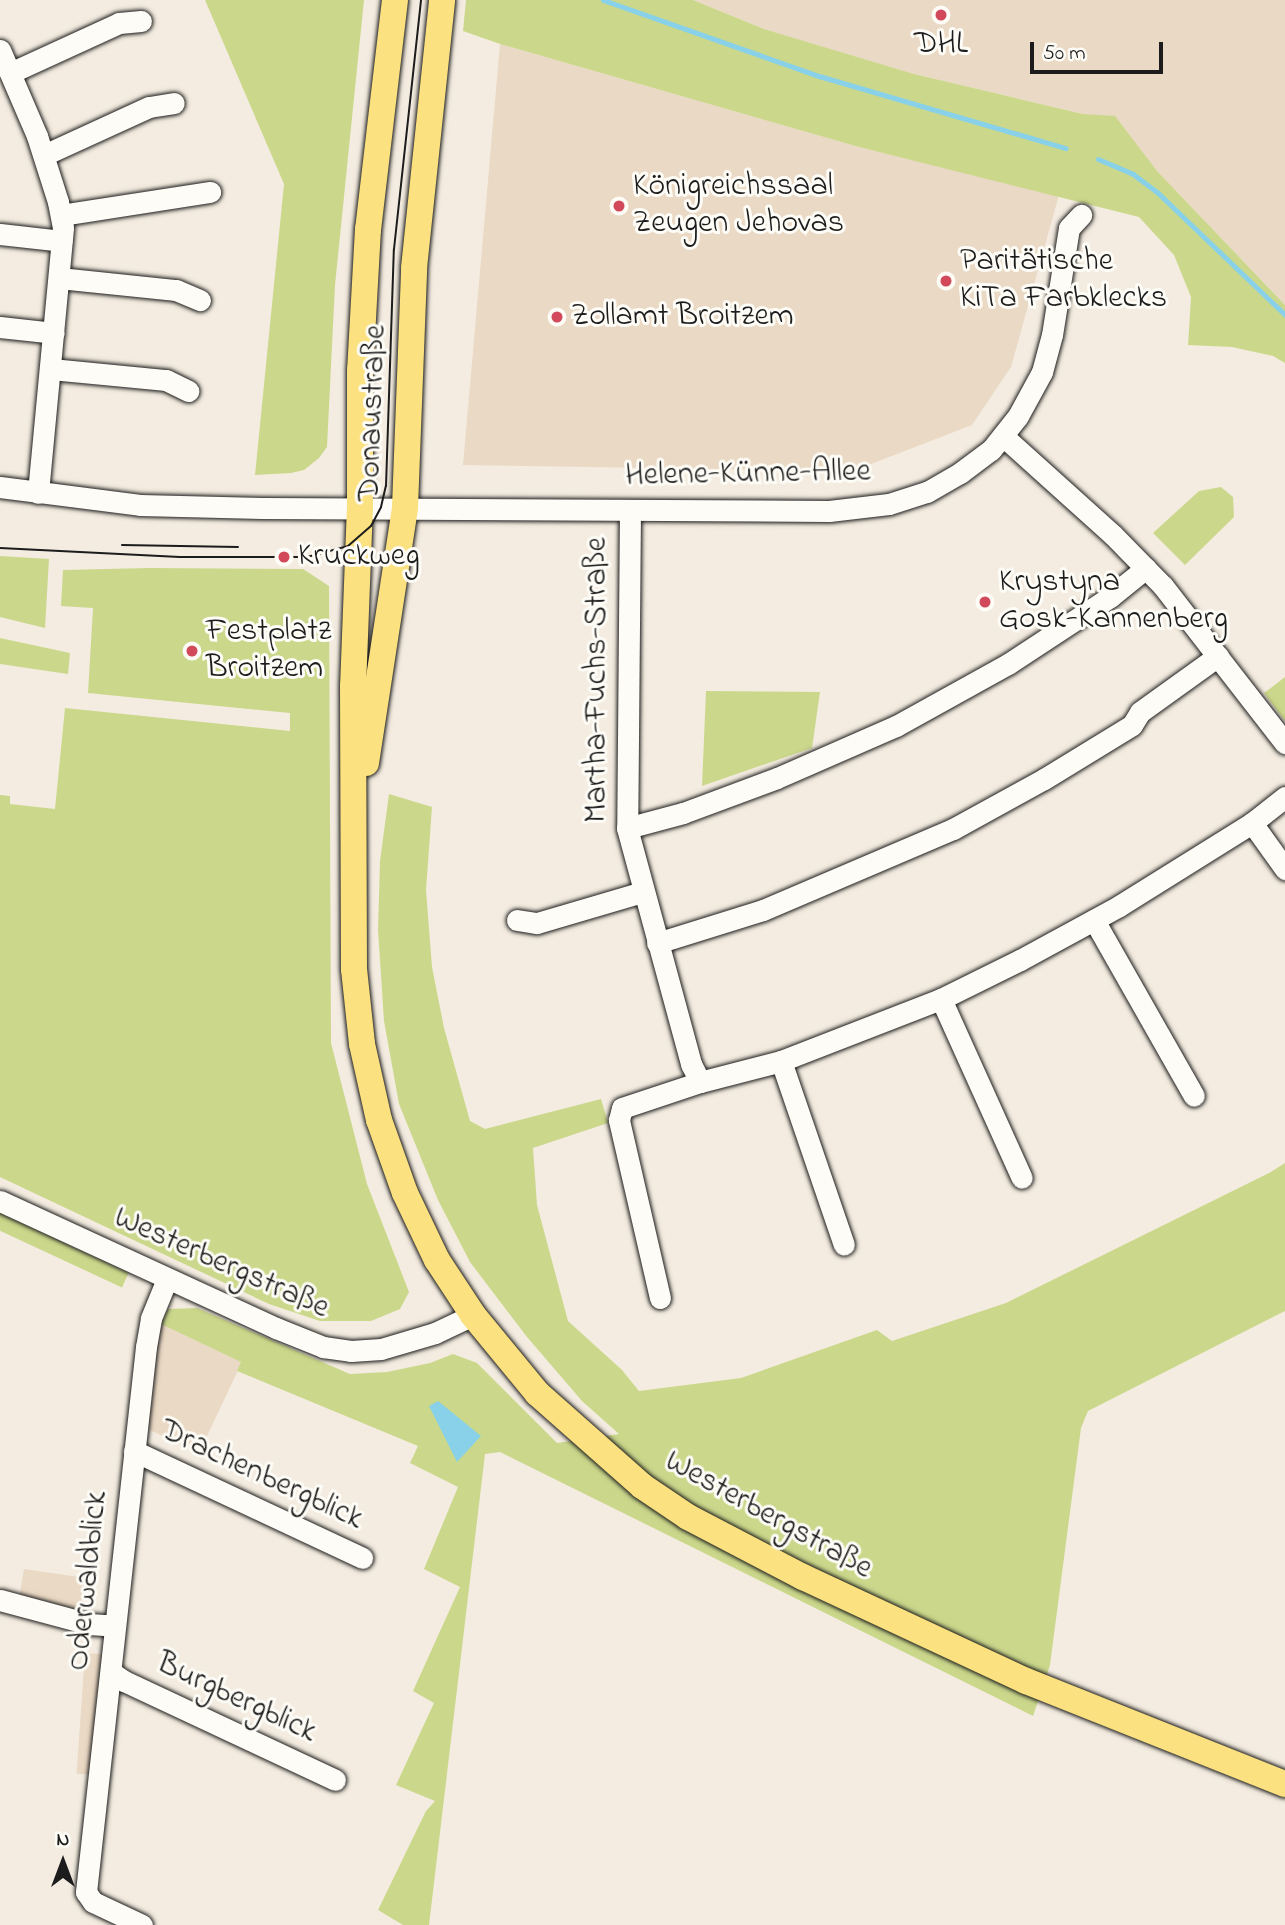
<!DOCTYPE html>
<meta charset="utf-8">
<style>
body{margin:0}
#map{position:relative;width:1285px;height:1925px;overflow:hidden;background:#f4ece0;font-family:"Indie Flower",sans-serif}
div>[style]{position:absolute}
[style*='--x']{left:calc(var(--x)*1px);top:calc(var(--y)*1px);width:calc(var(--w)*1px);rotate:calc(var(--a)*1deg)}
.built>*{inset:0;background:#ead9c4;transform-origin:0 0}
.green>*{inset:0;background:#cbd88b;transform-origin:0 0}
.water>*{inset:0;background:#88d1e8}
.stream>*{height:5px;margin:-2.5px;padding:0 2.5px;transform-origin:2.5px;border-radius:2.5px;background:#88d1e8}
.roads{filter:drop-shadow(0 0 2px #1c1c1c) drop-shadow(0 0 2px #1c1c1c)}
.minor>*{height:21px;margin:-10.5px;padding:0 10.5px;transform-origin:10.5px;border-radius:10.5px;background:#fdfcf7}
.major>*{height:26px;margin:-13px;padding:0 13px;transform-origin:13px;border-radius:13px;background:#fbe180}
.tram>*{height:2px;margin:-1px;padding:0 1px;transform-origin:1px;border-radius:1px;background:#1c1c1c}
.dots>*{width:19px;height:19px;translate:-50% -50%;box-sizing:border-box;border:4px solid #fdfcf7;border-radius:50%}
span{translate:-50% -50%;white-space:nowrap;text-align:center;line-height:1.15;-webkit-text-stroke:6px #fdfcf7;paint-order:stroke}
.poi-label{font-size:32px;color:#1c1c1c}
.left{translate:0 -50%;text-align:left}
.street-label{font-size:32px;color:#1c1c1c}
.north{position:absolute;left:28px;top:1827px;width:70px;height:70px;-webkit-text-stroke:5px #fdfcf7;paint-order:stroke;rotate:0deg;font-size:19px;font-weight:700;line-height:28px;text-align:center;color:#1c1c1c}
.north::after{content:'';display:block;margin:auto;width:24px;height:32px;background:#1c1c1c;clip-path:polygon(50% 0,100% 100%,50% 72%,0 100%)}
.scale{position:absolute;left:1030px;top:42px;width:133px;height:32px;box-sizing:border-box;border:4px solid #1c1c1c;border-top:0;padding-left:9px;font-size:21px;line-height:24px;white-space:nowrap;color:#1c1c1c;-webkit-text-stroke:5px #fdfcf7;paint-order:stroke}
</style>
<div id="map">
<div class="built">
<div style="clip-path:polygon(693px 0,1285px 0,1285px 305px,1157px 171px,1083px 114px,914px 74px,764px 29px)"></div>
<div style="clip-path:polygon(500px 44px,859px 147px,1059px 195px,1011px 367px,972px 425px,853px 471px,463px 465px)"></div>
<div style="clip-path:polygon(151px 1319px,242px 1362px,199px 1453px,137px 1424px)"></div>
<div style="clip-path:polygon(24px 1569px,86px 1578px,79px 1621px,18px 1605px)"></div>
<div style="left:85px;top:1653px;width:27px;height:121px;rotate:4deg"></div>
</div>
<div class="green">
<div style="clip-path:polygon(205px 0,364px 0,335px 285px,327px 447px,319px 458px,304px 470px,291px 473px,255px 475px,284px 184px)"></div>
<div style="clip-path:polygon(466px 0,693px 0,764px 29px,914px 74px,1083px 114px,1115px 116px,1157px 171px,1285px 305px,1285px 363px,1273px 356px,1232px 347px,1188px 345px,1191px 297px,1174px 255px,1139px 217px,859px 147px,500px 44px,463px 31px)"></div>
<div style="clip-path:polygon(1221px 487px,1233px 497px,1234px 517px,1185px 565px,1153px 533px,1199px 491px)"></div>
<div style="clip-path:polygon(0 556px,49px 559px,45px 628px,0 617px)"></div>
<div style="clip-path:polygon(149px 568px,303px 569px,329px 586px,331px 1043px,367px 1184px,409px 1292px,400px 1309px,371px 1321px,320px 1321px,269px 1304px,0 1177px,0 795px,10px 796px,10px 804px,55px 809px,65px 708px,290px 731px,290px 713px,88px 693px,93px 608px,61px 606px,63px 570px)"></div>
<div style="clip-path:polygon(0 638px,70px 653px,68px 674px,0 664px)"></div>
<div style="clip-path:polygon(1285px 677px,1285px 721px,1264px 693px)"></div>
<div style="clip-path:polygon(706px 691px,820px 692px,812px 748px,702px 786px)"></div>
<div style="clip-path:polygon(389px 794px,432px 807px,426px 890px,432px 967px,444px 1028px,470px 1121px,485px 1129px,601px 1099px,608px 1123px,533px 1148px,537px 1205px,568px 1321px,622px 1370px,639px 1391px,741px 1378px,877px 1330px,892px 1341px,1006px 1303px,1269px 1173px,1285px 1163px,1285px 1311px,1088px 1411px,1081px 1428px,1050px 1665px,1033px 1716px,500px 1452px,485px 1454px,429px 1925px,403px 1925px,378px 1910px,426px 1811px,435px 1801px,396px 1785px,434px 1703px,413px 1691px,460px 1587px,424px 1569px,458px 1487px,410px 1463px,418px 1446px,237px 1371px,241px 1362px,161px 1324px,168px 1309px,197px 1308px,350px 1374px,387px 1372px,430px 1363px,453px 1354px,477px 1363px,557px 1443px,619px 1434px,582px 1401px,527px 1337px,470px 1262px,438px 1200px,399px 1104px,384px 1021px,378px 930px,380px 861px)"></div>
<div style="left:0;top:1213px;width:142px;height:16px;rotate:25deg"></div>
</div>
<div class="water">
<div style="clip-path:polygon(438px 1401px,481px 1436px,457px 1462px,429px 1406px)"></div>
</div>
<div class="stream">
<div style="--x:603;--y:0;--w:229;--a:19.4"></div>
<div style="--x:819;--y:76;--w:257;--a:16.3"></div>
<div style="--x:1098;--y:159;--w:38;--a:23"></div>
<div style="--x:1133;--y:174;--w:31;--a:37"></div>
<div style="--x:1158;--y:193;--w:176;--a:43.8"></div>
</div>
<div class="roads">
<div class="minor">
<div style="--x:0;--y:50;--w:94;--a:66.7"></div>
<div style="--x:37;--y:136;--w:69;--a:72.3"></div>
<div style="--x:58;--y:202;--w:26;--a:79"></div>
<div style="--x:63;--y:228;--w:266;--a:95.4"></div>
<div style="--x:10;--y:73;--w:120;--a:-24.6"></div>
<div style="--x:119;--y:23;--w:22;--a:-5"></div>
<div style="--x:44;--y:155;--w:115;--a:-24.6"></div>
<div style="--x:149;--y:107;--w:25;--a:-9"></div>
<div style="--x:61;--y:215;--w:151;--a:-8.8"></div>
<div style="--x:0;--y:234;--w:62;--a:6.4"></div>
<div style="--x:59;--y:278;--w:118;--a:5.9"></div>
<div style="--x:176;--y:290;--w:26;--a:23"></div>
<div style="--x:0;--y:327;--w:54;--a:6.3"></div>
<div style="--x:51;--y:369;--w:116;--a:5.5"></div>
<div style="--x:166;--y:380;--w:25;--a:26"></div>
<div style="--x:1003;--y:436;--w:148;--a:42"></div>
<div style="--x:1113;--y:535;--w:71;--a:45.6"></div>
<div style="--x:1163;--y:586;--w:199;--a:52.2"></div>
<div style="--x:0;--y:487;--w:141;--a:7.3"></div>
<div style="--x:140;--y:505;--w:122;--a:1.4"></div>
<div style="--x:262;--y:508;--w:567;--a:0.3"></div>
<div style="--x:829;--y:511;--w:60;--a:-6.7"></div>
<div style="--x:889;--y:504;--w:40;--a:-18"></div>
<div style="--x:927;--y:492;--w:38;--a:-30"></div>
<div style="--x:960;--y:473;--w:39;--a:-37"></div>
<div style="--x:991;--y:450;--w:43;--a:-51.5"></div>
<div style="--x:1018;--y:416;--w:50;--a:-61.4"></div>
<div style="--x:1042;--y:372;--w:38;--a:-75"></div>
<div style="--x:1052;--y:335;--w:108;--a:-81"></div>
<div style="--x:1069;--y:228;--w:18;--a:-47"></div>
<div style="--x:630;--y:510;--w:318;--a:90.5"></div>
<div style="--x:627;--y:828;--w:245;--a:74.8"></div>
<div style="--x:691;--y:1064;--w:20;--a:63"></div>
<div style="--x:1252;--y:823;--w:57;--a:54.3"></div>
<div style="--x:627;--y:828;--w:58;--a:-15"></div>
<div style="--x:683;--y:813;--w:100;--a:-20.4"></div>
<div style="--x:777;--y:778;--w:130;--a:-23.6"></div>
<div style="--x:896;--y:726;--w:128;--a:-29"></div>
<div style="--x:1008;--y:664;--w:122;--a:-33.3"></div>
<div style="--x:1110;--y:597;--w:46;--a:-38.9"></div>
<div style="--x:517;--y:920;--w:20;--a:9"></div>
<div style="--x:537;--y:923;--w:109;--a:-16.4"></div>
<div style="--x:1094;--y:920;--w:202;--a:60.4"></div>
<div style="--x:657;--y:943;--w:111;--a:-17.3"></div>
<div style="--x:763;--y:910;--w:207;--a:-23.1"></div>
<div style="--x:953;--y:829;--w:104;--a:-28.8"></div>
<div style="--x:1044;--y:779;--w:103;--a:-31.5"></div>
<div style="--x:1132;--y:725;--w:15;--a:-58"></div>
<div style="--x:1140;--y:712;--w:96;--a:-35.7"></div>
<div style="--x:941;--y:999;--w:196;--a:65.7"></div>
<div style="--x:781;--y:1061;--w:194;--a:71.1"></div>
<div style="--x:0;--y:1201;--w:304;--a:24.7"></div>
<div style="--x:276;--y:1328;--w:51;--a:22"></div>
<div style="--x:323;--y:1347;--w:28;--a:8"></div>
<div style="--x:351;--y:1351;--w:30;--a:-4"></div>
<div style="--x:381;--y:1349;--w:56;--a:-16.5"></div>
<div style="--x:435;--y:1333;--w:42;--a:-25.3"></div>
<div style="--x:660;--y:1298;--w:183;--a:-103"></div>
<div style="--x:619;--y:1120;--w:12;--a:-76"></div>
<div style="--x:622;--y:1108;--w:82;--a:-18.4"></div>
<div style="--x:700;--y:1082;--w:84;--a:-14.5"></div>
<div style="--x:781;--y:1061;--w:172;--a:-21.2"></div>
<div style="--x:941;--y:999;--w:88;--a:-26.3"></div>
<div style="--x:1020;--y:960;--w:113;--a:-28.6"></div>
<div style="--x:1119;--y:906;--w:157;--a:-32"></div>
<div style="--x:1252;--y:823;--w:42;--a:-38.2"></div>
<div style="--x:134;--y:1451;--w:252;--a:25.1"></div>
<div style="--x:0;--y:1600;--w:92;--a:15.1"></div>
<div style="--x:89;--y:1624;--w:26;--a:4"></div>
<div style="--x:111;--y:1672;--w:16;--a:35"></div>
<div style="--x:124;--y:1681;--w:233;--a:25.1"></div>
<div style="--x:142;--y:1925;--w:54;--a:-154.9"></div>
<div style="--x:93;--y:1902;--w:12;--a:-125"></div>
<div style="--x:86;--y:1892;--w:548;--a:-83.72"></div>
<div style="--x:146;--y:1347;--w:29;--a:-80"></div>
<div style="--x:151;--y:1318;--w:42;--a:-67.7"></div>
</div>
<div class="major">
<div style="--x:395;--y:0;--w:231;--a:96.7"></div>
<div style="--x:368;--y:229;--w:141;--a:93.2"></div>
<div style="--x:360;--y:370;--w:136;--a:90"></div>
<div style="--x:360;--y:506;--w:180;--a:92.2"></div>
<div style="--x:353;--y:686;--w:283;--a:89.8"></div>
<div style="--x:354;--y:969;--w:75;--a:83.9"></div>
<div style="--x:362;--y:1044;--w:78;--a:77.4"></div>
<div style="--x:379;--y:1120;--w:77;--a:70.4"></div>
<div style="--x:405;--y:1193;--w:74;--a:64.5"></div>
<div style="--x:437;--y:1260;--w:66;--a:56.8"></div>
<div style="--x:473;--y:1315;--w:101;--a:50.6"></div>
<div style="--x:537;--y:1393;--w:140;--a:41.5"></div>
<div style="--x:642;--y:1486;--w:55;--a:34"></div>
<div style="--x:688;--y:1517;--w:130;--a:27.6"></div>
<div style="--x:803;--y:1577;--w:246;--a:25"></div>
<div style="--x:1026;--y:1681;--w:279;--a:21.7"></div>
<div style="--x:366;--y:763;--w:259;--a:-81.3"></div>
<div style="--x:405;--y:507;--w:239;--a:-87.8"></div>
<div style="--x:414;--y:268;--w:269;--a:-84"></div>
</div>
</div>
<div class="tram">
<div style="--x:122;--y:545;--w:116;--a:1"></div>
<div style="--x:0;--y:548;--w:180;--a:2.9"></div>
<div style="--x:180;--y:557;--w:127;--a:0"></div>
<div style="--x:307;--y:557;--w:42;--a:-15"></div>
<div style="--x:348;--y:546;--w:30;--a:-41"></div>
<div style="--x:371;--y:526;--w:21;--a:-62"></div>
<div style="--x:381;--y:507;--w:22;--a:-77"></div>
<div style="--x:386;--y:486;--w:237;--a:-88.1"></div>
<div style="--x:394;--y:249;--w:250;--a:-83.8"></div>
</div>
<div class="dots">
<div style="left:941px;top:15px;background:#d1495b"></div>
<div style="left:619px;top:206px;background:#d1495b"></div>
<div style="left:946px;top:281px;background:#d1495b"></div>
<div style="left:557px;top:317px;background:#d1495b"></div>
<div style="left:284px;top:557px;background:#d1495b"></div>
<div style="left:985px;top:602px;background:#d1495b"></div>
<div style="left:192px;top:651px;background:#d1495b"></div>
</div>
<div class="poi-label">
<span style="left:941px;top:45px">DHL</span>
<span class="left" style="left:633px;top:206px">Königreichssaal<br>Zeugen Jehovas</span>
<span class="left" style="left:960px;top:281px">Paritätische<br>KiTa Farbklecks</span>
<span class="left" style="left:571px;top:317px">Zollamt Broitzem</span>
<span class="left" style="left:298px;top:557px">Kruckweg</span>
<span class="left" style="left:999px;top:602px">Krystyna<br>Gosk-Kannenberg</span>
<span class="left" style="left:206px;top:651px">Festplatz<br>Broitzem</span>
</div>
<div class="street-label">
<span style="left:374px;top:413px;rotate:-88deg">Donaustraße</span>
<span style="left:748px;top:475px;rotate:-1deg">Helene-Künne-Allee</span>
<span style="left:598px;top:680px;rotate:-90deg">Martha-Fuchs-Straße</span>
<span style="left:221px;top:1264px;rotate:24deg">Westerbergstraße</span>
<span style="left:261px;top:1476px;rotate:25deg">Drachenbergblick</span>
<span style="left:768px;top:1516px;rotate:29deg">Westerbergstraße</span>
<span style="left:89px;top:1581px;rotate:-84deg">Oderwaldblick</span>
<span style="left:236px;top:1699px;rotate:25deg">Burgbergblick</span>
</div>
<div class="north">N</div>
<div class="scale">50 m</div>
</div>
